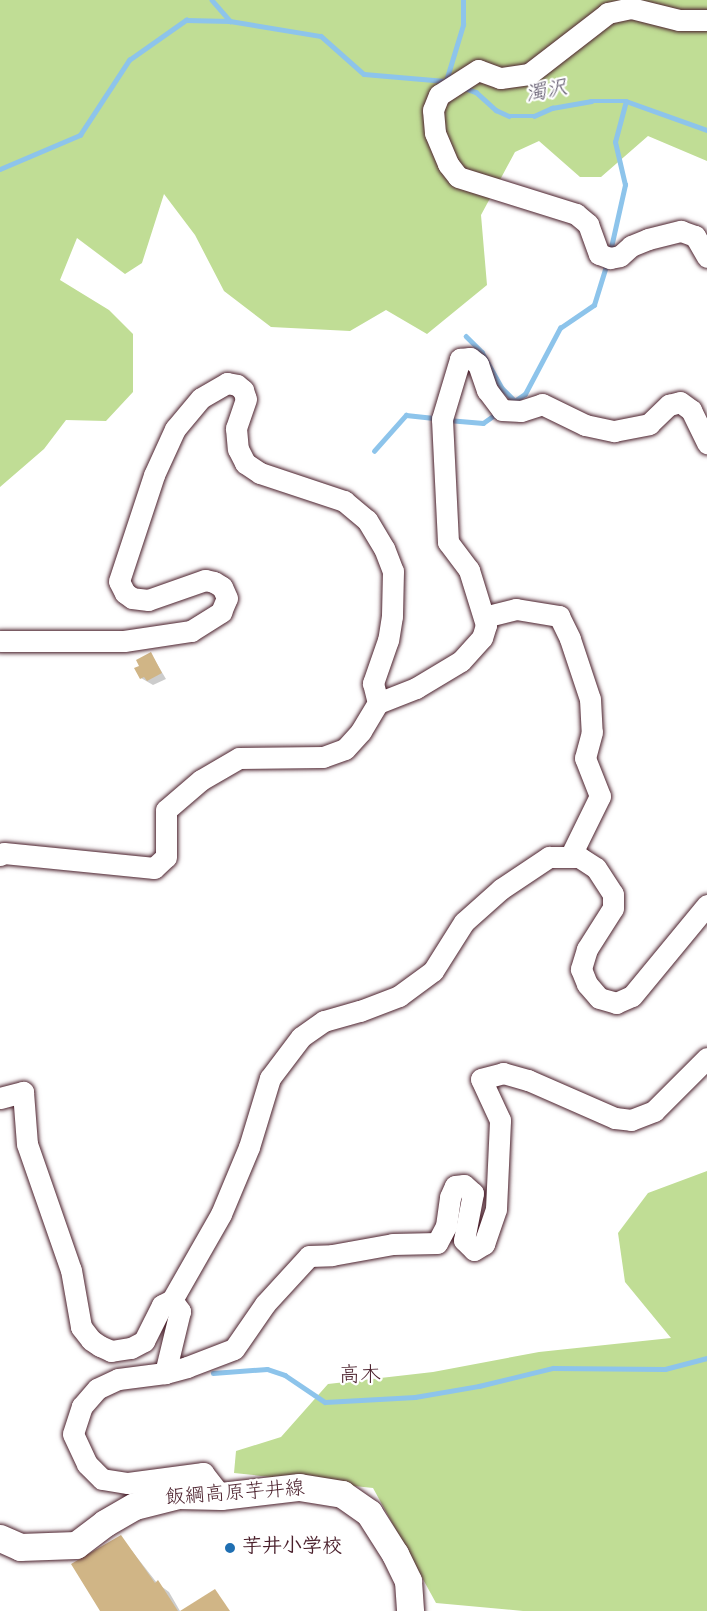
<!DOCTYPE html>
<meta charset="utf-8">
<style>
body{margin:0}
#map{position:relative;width:707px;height:1611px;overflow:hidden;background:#fff;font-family:"Gochi Hand","Klee One",sans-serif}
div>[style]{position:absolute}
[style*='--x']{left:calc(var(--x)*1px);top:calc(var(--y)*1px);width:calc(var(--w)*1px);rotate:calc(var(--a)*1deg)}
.green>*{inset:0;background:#c0dd95}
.shadow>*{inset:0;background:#0003}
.stream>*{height:4.5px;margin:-2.25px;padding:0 2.25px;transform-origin:2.25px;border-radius:2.25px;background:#8dc4eb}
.building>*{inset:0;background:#d0b586}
.roads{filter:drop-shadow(0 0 2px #4a1f2b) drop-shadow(0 0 2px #4a1f2b)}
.minor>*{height:21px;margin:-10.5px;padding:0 10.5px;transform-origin:10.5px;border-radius:10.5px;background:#fff}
.major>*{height:27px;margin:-13.5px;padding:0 13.5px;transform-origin:13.5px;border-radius:13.5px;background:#fff}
.dots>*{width:16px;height:16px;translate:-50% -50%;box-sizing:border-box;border:3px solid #fff;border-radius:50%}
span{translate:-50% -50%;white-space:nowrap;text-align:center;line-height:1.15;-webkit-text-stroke:4.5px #fff;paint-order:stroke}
.street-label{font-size:20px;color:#4a1f2b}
.poi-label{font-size:20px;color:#4a1f2b;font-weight:700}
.left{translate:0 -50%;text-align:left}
.water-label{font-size:21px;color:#61596e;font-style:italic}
.neighbourhood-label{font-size:21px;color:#4a1f2b}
</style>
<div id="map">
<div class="green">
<div style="clip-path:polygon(0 0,707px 0,707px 161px,648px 136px,601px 177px,580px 177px,539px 141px,515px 152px,481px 215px,487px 285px,427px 334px,386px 310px,350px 331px,271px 327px,224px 291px,195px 235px,164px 194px,142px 263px,125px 274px,77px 238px,60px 280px,109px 310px,133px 334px,133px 392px,106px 421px,66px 420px,44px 449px,0 487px)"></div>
<div style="clip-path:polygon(707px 1171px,707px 1611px,523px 1611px,436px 1603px,373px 1488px,234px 1473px,236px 1451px,281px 1437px,328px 1384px,433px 1372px,539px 1352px,671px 1338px,625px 1282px,618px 1233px,648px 1193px)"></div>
</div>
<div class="shadow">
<div style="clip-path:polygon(151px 654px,166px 679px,153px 685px,141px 678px)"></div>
<div style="clip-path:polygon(121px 1537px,157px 1583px,169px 1592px,180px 1611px,102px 1611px)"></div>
</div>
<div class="stream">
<div style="--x:212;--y:0;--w:28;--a:49"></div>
<div style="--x:230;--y:21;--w:92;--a:9.4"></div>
<div style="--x:321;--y:36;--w:57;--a:41.5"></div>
<div style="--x:364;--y:74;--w:81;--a:4.9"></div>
<div style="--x:446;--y:81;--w:59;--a:-73.1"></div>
<div style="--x:463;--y:25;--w:25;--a:-90"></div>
<div style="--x:462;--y:87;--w:15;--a:20"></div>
<div style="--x:476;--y:92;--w:27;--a:42"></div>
<div style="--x:496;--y:110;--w:14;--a:25"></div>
<div style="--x:509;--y:116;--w:25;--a:0"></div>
<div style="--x:534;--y:116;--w:20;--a:-24"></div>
<div style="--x:552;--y:108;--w:40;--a:-10"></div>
<div style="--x:591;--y:101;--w:35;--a:0"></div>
<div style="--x:626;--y:101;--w:86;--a:19.7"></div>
<div style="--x:0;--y:169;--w:87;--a:-23"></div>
<div style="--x:80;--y:135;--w:90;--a:-56.8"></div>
<div style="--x:129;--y:60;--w:70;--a:-35.1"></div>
<div style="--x:186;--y:20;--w:44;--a:1.3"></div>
<div style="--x:610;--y:252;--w:69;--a:-77.4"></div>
<div style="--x:625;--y:185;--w:44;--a:-103.1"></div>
<div style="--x:615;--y:142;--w:42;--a:-75"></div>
<div style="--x:466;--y:336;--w:23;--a:45"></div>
<div style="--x:482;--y:352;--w:41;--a:60.9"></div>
<div style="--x:502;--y:388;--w:18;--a:45"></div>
<div style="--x:513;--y:402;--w:14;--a:-34"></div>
<div style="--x:525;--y:394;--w:75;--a:-62.1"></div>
<div style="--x:560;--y:328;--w:41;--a:-34.1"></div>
<div style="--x:594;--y:305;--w:44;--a:-72.8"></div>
<div style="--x:448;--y:420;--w:35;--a:5"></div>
<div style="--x:483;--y:423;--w:16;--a:-35"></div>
<div style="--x:374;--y:451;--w:48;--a:-48.4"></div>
<div style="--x:406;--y:415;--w:30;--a:6"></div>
<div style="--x:213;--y:1373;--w:54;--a:-4.2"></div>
<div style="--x:267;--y:1369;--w:19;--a:18"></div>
<div style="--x:285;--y:1375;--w:48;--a:34"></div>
<div style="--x:325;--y:1402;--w:90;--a:-3.2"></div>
<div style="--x:415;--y:1397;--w:65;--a:-9.8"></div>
<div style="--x:479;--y:1386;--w:76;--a:-13.7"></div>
<div style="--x:553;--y:1368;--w:112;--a:0.5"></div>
<div style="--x:665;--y:1369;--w:43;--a:-14.7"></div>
</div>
<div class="building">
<div style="clip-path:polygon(151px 652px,162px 673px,147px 681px,144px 677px,140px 679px,134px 668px,139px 666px,136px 660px)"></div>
<div style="clip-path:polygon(121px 1535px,155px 1583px,158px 1580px,178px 1611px,100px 1611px,71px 1564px)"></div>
<div style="clip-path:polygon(215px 1589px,230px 1611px,180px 1611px)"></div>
</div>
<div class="roads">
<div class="minor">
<div style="--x:707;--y:20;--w:28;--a:180"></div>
<div style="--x:679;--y:20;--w:49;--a:-166"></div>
<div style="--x:631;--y:8;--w:24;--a:168"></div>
<div style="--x:608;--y:13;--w:100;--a:142.3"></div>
<div style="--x:529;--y:74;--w:29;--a:172"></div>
<div style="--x:500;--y:78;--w:23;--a:-160"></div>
<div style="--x:478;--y:70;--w:46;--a:147.3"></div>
<div style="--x:439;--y:95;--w:16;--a:112"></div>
<div style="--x:433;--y:110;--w:23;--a:85"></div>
<div style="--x:435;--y:133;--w:34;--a:67"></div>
<div style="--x:448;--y:164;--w:16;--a:52"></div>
<div style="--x:458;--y:177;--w:124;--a:17.4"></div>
<div style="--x:576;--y:214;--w:16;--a:40"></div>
<div style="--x:588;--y:224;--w:32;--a:70"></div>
<div style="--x:599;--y:254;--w:12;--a:20"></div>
<div style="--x:610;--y:258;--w:10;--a:-11"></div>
<div style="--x:620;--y:256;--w:15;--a:-42"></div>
<div style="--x:631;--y:246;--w:18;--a:-22"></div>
<div style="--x:648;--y:239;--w:34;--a:-14"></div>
<div style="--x:681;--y:231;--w:15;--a:20"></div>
<div style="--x:695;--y:236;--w:24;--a:60"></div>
<div style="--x:484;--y:617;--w:33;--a:-14"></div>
<div style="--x:516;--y:609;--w:44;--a:9.2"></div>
<div style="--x:559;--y:616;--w:25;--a:64"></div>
<div style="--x:570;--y:639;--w:63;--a:71.6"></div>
<div style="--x:590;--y:699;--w:33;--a:87"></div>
<div style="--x:592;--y:732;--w:27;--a:105"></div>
<div style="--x:585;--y:758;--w:41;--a:68.5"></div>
<div style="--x:600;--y:796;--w:68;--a:116.2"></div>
<div style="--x:0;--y:641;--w:124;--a:0"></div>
<div style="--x:124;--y:641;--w:68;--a:-8.5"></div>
<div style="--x:191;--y:631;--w:36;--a:-32"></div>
<div style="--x:221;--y:612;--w:15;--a:-67"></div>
<div style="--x:227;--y:598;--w:12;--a:-114"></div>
<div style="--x:222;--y:587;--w:9;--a:-148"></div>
<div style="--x:214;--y:582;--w:9;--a:-167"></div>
<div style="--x:205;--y:580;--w:60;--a:160.7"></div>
<div style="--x:148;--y:600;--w:16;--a:-173"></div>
<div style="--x:132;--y:598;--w:9;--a:-144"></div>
<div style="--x:125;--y:593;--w:13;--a:-117"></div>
<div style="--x:119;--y:581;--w:112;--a:-71.7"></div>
<div style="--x:154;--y:475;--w:51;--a:-65.5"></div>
<div style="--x:175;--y:429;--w:40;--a:-50"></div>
<div style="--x:201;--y:398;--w:30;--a:-30"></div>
<div style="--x:227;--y:383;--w:10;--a:11"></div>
<div style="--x:237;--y:385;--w:8;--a:40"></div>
<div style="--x:243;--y:390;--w:9;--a:72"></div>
<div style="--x:246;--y:399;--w:31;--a:109"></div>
<div style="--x:236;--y:428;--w:21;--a:85"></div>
<div style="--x:238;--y:449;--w:16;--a:63"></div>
<div style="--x:245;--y:463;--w:18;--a:34"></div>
<div style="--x:260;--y:473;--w:89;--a:18.4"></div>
<div style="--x:344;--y:501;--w:30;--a:40"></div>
<div style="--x:367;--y:520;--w:33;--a:59"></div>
<div style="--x:384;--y:548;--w:25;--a:69"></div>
<div style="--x:393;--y:571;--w:45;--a:91.3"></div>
<div style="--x:392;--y:616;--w:24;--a:99"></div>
<div style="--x:388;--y:640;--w:46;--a:109.2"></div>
<div style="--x:373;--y:683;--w:21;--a:76"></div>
<div style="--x:0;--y:855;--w:4;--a:-27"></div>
<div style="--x:4;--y:853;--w:151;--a:5.7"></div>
<div style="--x:154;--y:868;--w:16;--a:-43"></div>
<div style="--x:166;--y:857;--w:47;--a:-90"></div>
<div style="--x:166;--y:810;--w:46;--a:-40.6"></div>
<div style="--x:201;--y:780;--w:44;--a:-30.1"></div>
<div style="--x:239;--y:758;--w:84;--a:-0.7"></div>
<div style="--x:323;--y:757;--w:23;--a:-20"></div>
<div style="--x:345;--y:749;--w:24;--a:-48"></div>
<div style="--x:361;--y:731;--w:33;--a:-59"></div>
<div style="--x:378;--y:703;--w:41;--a:-21.5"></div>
<div style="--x:416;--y:688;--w:52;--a:-31"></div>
<div style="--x:461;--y:661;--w:31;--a:-48"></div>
<div style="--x:482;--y:638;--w:14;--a:-73"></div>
<div style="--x:486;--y:625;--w:58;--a:-107.2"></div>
<div style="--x:469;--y:570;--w:35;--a:-127"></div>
<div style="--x:448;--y:542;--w:123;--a:-92.8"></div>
<div style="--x:442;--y:419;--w:63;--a:-73.3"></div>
<div style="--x:460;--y:359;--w:10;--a:-6"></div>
<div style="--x:470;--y:358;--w:10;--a:37"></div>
<div style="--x:478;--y:364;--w:28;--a:71"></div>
<div style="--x:487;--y:390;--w:25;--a:53"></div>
<div style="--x:502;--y:410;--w:19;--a:3"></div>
<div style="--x:521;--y:411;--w:22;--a:-18"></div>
<div style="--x:542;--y:404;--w:48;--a:26"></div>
<div style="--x:585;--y:425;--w:30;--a:12"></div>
<div style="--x:614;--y:431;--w:36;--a:-11"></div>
<div style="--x:649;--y:424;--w:28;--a:-44"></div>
<div style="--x:669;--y:405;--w:11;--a:-15"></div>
<div style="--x:680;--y:402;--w:14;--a:36"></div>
<div style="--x:691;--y:410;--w:37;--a:64"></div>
<div style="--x:0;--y:1098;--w:24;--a:-15"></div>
<div style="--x:23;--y:1092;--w:52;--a:85.6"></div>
<div style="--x:27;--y:1144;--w:133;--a:70.8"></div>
<div style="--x:71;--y:1270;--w:58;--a:80"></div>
<div style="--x:81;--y:1327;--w:16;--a:52"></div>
<div style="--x:91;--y:1340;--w:11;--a:34"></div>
<div style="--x:100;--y:1346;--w:12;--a:24"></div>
<div style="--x:111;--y:1351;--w:20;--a:-9"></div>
<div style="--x:131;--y:1348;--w:15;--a:-28"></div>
<div style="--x:144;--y:1341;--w:40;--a:-63.4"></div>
<div style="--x:162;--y:1305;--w:11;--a:-27"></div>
<div style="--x:172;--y:1300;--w:99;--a:-60.3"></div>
<div style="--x:221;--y:1214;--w:73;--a:-67.3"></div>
<div style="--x:249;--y:1147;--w:72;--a:-73.1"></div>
<div style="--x:270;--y:1078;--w:51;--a:-52.9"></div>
<div style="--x:301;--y:1037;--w:28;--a:-35"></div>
<div style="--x:324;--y:1021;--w:37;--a:-16"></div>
<div style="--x:360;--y:1011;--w:42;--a:-21"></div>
<div style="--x:399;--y:996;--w:42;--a:-36.3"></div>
<div style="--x:433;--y:971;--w:58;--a:-57.7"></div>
<div style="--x:464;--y:922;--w:50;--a:-41.7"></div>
<div style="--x:501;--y:889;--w:58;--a:-33.7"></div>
<div style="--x:549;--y:857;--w:30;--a:0"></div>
<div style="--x:579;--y:857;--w:20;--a:33"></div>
<div style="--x:596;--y:868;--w:31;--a:57"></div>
<div style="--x:613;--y:894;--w:14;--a:90"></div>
<div style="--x:613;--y:908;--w:49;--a:122.4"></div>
<div style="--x:587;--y:949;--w:21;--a:107"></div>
<div style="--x:581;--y:969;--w:16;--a:68"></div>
<div style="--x:587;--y:984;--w:18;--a:49"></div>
<div style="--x:599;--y:998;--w:18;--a:16"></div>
<div style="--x:616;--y:1003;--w:17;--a:-24"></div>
<div style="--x:632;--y:996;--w:118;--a:-50.5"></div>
<div style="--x:172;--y:1300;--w:14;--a:54"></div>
<div style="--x:180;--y:1311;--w:64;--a:103.6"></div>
<div style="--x:165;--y:1373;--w:47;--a:172.7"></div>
<div style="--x:118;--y:1379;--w:23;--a:155"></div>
<div style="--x:97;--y:1389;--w:23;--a:131"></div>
<div style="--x:82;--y:1406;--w:29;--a:108"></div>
<div style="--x:73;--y:1434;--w:33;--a:65"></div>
<div style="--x:87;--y:1464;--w:21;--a:45"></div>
<div style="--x:102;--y:1479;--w:26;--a:9"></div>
<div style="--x:128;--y:1483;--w:76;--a:-7.6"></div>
<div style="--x:203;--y:1473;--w:29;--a:52"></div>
<div style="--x:165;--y:1373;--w:23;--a:-15"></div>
<div style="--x:187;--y:1367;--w:50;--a:-21"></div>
<div style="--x:234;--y:1349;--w:55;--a:-55.4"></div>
<div style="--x:265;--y:1304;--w:65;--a:-47.5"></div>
<div style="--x:309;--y:1256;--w:23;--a:-2"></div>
<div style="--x:332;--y:1255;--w:62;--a:-10.2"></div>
<div style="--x:393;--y:1244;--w:44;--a:-1.3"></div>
<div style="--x:437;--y:1243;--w:19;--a:-62"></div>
<div style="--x:446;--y:1226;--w:29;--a:-82"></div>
<div style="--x:450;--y:1197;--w:12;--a:-66"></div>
<div style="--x:455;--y:1186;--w:9;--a:-6"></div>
<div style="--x:464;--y:1185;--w:12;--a:42"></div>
<div style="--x:473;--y:1193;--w:48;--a:100.8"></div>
<div style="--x:464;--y:1240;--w:14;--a:45"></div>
<div style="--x:474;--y:1250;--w:12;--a:-31"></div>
<div style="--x:484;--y:1244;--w:37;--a:-71"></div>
<div style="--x:496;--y:1209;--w:89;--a:-87.4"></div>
<div style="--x:500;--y:1120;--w:45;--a:-114.9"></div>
<div style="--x:481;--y:1079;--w:23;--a:-15"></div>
<div style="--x:503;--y:1073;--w:26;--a:16"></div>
<div style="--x:528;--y:1080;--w:95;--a:23.6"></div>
<div style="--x:615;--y:1118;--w:16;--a:7"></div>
<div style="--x:631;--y:1120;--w:25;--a:-21"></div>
<div style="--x:654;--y:1111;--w:75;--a:-45"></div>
</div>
<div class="major">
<div style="--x:0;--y:1538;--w:22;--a:24"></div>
<div style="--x:20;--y:1547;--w:56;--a:-2"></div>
<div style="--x:76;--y:1545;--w:36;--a:-37"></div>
<div style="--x:105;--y:1523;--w:34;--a:-30"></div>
<div style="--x:135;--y:1506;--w:44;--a:-14.3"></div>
<div style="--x:178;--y:1495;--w:43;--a:1.3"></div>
<div style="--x:221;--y:1496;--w:79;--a:-6.6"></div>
<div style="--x:299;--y:1487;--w:44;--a:9.2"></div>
<div style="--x:342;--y:1494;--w:33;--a:35"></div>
<div style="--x:369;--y:1513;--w:49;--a:57.6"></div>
<div style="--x:395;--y:1554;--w:30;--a:64"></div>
<div style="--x:408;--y:1581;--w:30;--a:86"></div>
</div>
</div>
<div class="dots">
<div style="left:230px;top:1548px;background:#1f6fb2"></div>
</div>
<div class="street-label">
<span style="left:235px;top:1495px;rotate:-4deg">飯綱高原芋井線</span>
</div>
<div class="poi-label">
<span class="left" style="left:242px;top:1548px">芋井小学校</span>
</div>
<div class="water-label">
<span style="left:547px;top:94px;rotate:-11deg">濁沢</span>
</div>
<div class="neighbourhood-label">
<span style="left:360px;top:1378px">高木</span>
</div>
</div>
